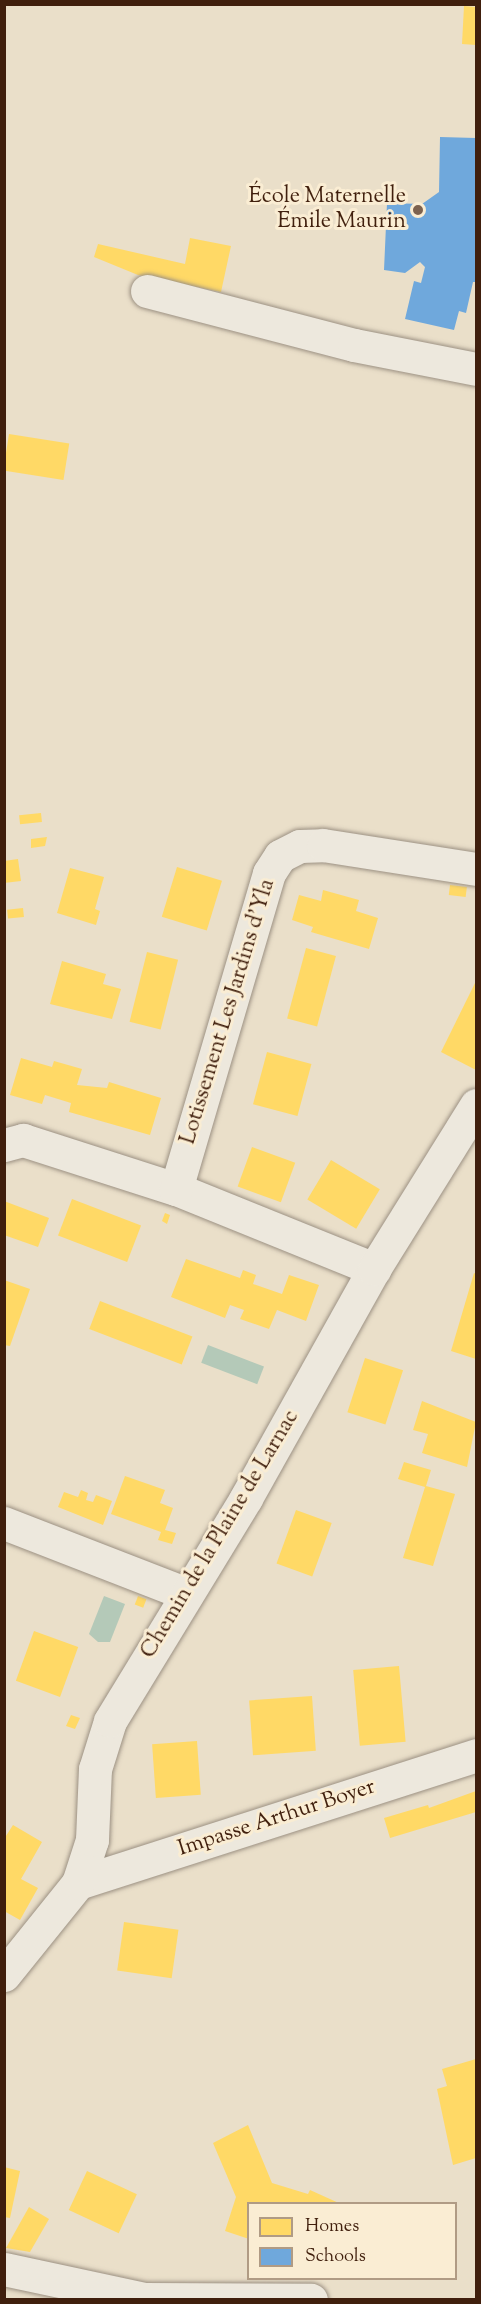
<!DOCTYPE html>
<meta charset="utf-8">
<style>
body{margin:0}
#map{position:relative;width:481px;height:2304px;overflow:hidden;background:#eadfc9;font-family:"Sorts Mill Goudy",serif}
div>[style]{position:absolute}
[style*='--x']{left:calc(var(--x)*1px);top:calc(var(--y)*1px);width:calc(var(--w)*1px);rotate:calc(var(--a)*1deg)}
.water>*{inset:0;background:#b4c9b8;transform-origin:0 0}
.homes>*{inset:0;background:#ffd966;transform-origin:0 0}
.schools>*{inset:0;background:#6fa8dc}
.roads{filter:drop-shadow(0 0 2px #9c9183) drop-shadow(0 0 2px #9c9183)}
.street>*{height:33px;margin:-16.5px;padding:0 16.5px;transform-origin:16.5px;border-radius:16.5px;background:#ede8dd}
.dots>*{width:16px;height:16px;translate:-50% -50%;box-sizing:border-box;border:3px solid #faedd3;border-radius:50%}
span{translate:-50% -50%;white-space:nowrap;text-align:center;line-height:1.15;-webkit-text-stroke:6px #faedd3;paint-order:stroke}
.poi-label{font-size:22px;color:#401f0d}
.right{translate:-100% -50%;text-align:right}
.street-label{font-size:22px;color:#401f0d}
.frame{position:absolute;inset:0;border:6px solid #401f0d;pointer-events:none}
.legend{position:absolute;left:247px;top:2202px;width:210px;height:78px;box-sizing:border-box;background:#faedd3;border:2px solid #b09b84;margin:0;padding:8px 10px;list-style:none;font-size:18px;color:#401f0d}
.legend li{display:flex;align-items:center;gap:12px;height:30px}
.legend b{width:30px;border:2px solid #b09b84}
</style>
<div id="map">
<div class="water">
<div style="left:208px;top:1345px;width:60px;height:19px;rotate:21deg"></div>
<div style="clip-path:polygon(104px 1596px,125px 1604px,110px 1642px,98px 1642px,89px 1634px)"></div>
</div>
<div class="homes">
<div style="clip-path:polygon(464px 6px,476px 7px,476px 45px,462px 44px)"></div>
<div style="clip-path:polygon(190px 238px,231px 246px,221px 292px,138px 275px,94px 257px,98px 244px,185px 264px)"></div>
<div style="left:9px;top:434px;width:61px;height:37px;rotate:9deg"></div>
<div style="left:41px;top:813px;width:9px;height:22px;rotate:84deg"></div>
<div style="clip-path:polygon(47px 837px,45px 846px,31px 848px,31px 839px)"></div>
<div style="clip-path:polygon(18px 859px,21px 881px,4px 883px,4px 861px)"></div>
<div style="left:177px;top:867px;width:47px;height:52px;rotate:17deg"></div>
<div style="clip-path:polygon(70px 868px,104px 877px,95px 909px,100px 911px,96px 925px,57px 913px)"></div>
<div style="left:450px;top:885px;width:17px;height:10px;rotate:7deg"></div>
<div style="clip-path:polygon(323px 890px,359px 900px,356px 911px,378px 918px,369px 949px,311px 932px,313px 927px,292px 920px,299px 895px,321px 901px)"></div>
<div style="left:23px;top:908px;width:9px;height:16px;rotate:84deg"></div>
<div style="left:306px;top:948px;width:31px;height:73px;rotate:15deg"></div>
<div style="left:147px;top:952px;width:32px;height:72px;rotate:14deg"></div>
<div style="clip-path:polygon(62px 961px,106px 974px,103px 984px,121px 989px,112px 1019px,50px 1004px)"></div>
<div style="clip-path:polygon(476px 981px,476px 1070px,441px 1052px)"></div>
<div style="left:267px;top:1052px;width:46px;height:54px;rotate:15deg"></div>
<div style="clip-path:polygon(21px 1058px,52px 1067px,54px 1061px,82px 1069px,77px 1085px,107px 1088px,109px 1082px,161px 1098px,150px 1135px,69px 1112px,71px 1103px,45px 1095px,42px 1104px,10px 1095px)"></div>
<div style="left:252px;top:1147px;width:46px;height:42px;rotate:20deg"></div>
<div style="left:331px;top:1160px;width:57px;height:46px;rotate:31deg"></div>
<div style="left:72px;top:1199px;width:74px;height:39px;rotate:21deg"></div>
<div style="clip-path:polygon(4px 1201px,49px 1218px,38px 1247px,4px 1235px)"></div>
<div style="clip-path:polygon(165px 1213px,170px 1215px,167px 1224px,162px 1221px)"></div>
<div style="clip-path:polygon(186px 1259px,240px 1278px,243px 1270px,256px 1275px,253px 1284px,282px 1294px,289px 1275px,319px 1285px,306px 1321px,277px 1310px,269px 1329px,240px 1319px,244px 1310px,230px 1305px,225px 1318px,171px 1297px)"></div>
<div style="clip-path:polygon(474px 1273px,476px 1274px,476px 1359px,451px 1351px)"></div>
<div style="clip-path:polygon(4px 1280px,30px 1289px,10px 1346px,4px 1345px)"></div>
<div style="left:100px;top:1301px;width:99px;height:30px;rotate:21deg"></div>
<div style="left:365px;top:1358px;width:40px;height:57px;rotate:18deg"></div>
<div style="clip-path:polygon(422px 1401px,476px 1422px,467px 1467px,422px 1453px,428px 1434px,413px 1430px)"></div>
<div style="clip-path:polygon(404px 1462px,431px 1470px,426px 1486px,455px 1494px,433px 1566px,403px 1558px,425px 1487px,398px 1479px)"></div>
<div style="clip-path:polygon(125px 1476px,165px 1490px,160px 1503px,173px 1508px,165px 1530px,176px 1533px,172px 1544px,158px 1540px,161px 1532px,111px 1514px)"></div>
<div style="clip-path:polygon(81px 1490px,88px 1493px,86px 1500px,93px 1502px,96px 1495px,112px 1501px,103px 1525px,58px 1507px,64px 1492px,78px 1497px)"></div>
<div style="left:296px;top:1510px;width:38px;height:57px;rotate:20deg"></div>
<div style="left:138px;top:1596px;width:9px;height:9px;rotate:21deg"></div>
<div style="left:34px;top:1631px;width:47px;height:53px;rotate:20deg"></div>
<div style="left:399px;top:1666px;width:76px;height:46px;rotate:85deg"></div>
<div style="left:312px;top:1696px;width:55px;height:63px;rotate:86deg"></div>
<div style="clip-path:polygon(71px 1715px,80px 1718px,75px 1729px,66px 1726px)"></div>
<div style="left:197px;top:1741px;width:54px;height:45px;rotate:86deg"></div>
<div style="clip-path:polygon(476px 1791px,476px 1812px,390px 1838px,384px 1818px,428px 1805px,429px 1808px)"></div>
<div style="clip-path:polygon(13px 1825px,42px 1842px,21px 1879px,38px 1888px,20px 1920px,4px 1911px,4px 1839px)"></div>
<div style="left:124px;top:1922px;width:55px;height:49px;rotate:8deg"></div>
<div style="clip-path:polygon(476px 2059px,476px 2158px,453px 2165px,437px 2089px,447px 2086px,442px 2069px)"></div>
<div style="clip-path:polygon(248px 2125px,272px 2183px,308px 2194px,310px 2190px,341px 2204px,249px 2204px,249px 2239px,225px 2231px,236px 2197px,213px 2143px)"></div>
<div style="clip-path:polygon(4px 2167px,20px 2171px,10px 2218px,4px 2217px)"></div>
<div style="left:87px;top:2171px;width:55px;height:43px;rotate:25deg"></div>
<div style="clip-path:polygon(29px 2207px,49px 2219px,30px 2252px,6px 2248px)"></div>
</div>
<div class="schools">
<div style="clip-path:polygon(440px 137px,476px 138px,476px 282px,473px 282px,466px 313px,459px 311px,454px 330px,405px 319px,414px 281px,421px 283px,425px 267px,420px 262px,405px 273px,384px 270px,387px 203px,422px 204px,439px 192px)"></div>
</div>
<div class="roads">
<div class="street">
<div style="--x:147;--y:291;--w:214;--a:14.6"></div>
<div style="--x:354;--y:345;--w:124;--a:11.1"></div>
<div style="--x:4;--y:1145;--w:20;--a:-15"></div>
<div style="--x:23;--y:1140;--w:161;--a:17.8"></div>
<div style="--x:176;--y:1189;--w:214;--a:22"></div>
<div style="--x:176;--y:1189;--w:329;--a:-73.6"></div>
<div style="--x:269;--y:873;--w:20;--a:-57"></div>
<div style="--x:280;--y:856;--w:22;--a:-27"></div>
<div style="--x:300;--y:846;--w:23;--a:-2"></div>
<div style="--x:323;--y:845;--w:155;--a:8.9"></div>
<div style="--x:4;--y:1523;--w:196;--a:21.2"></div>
<div style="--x:78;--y:1883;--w:418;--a:-17.8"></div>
<div style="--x:4;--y:1975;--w:118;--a:-51.2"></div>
<div style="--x:78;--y:1883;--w:45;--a:-72"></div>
<div style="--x:92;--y:1840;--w:71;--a:-87.6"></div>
<div style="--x:95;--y:1769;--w:50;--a:-72.6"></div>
<div style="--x:110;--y:1721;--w:261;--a:-58.6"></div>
<div style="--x:246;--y:1498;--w:262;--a:-60.8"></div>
<div style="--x:374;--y:1269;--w:193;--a:-58.1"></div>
<div style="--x:4;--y:2269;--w:143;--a:12.1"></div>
<div style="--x:144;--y:2299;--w:167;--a:0.3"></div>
</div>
</div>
<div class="dots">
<div style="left:418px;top:210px;background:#7c624f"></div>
</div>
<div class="poi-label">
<span class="right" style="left:406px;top:210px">École Maternelle<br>Émile Maurin</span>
</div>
<div class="street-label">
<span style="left:229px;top:1012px;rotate:-73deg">Lotissement Les Jardins d'Yla</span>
<span style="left:221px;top:1535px;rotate:-59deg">Chemin de la Plaine de Larnac</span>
<span style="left:277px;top:1819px;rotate:-18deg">Impasse Arthur Boyer</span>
</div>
<div class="frame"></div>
<ul class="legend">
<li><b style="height:16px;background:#ffd966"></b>Homes</li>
<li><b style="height:16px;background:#6fa8dc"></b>Schools</li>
</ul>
</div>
